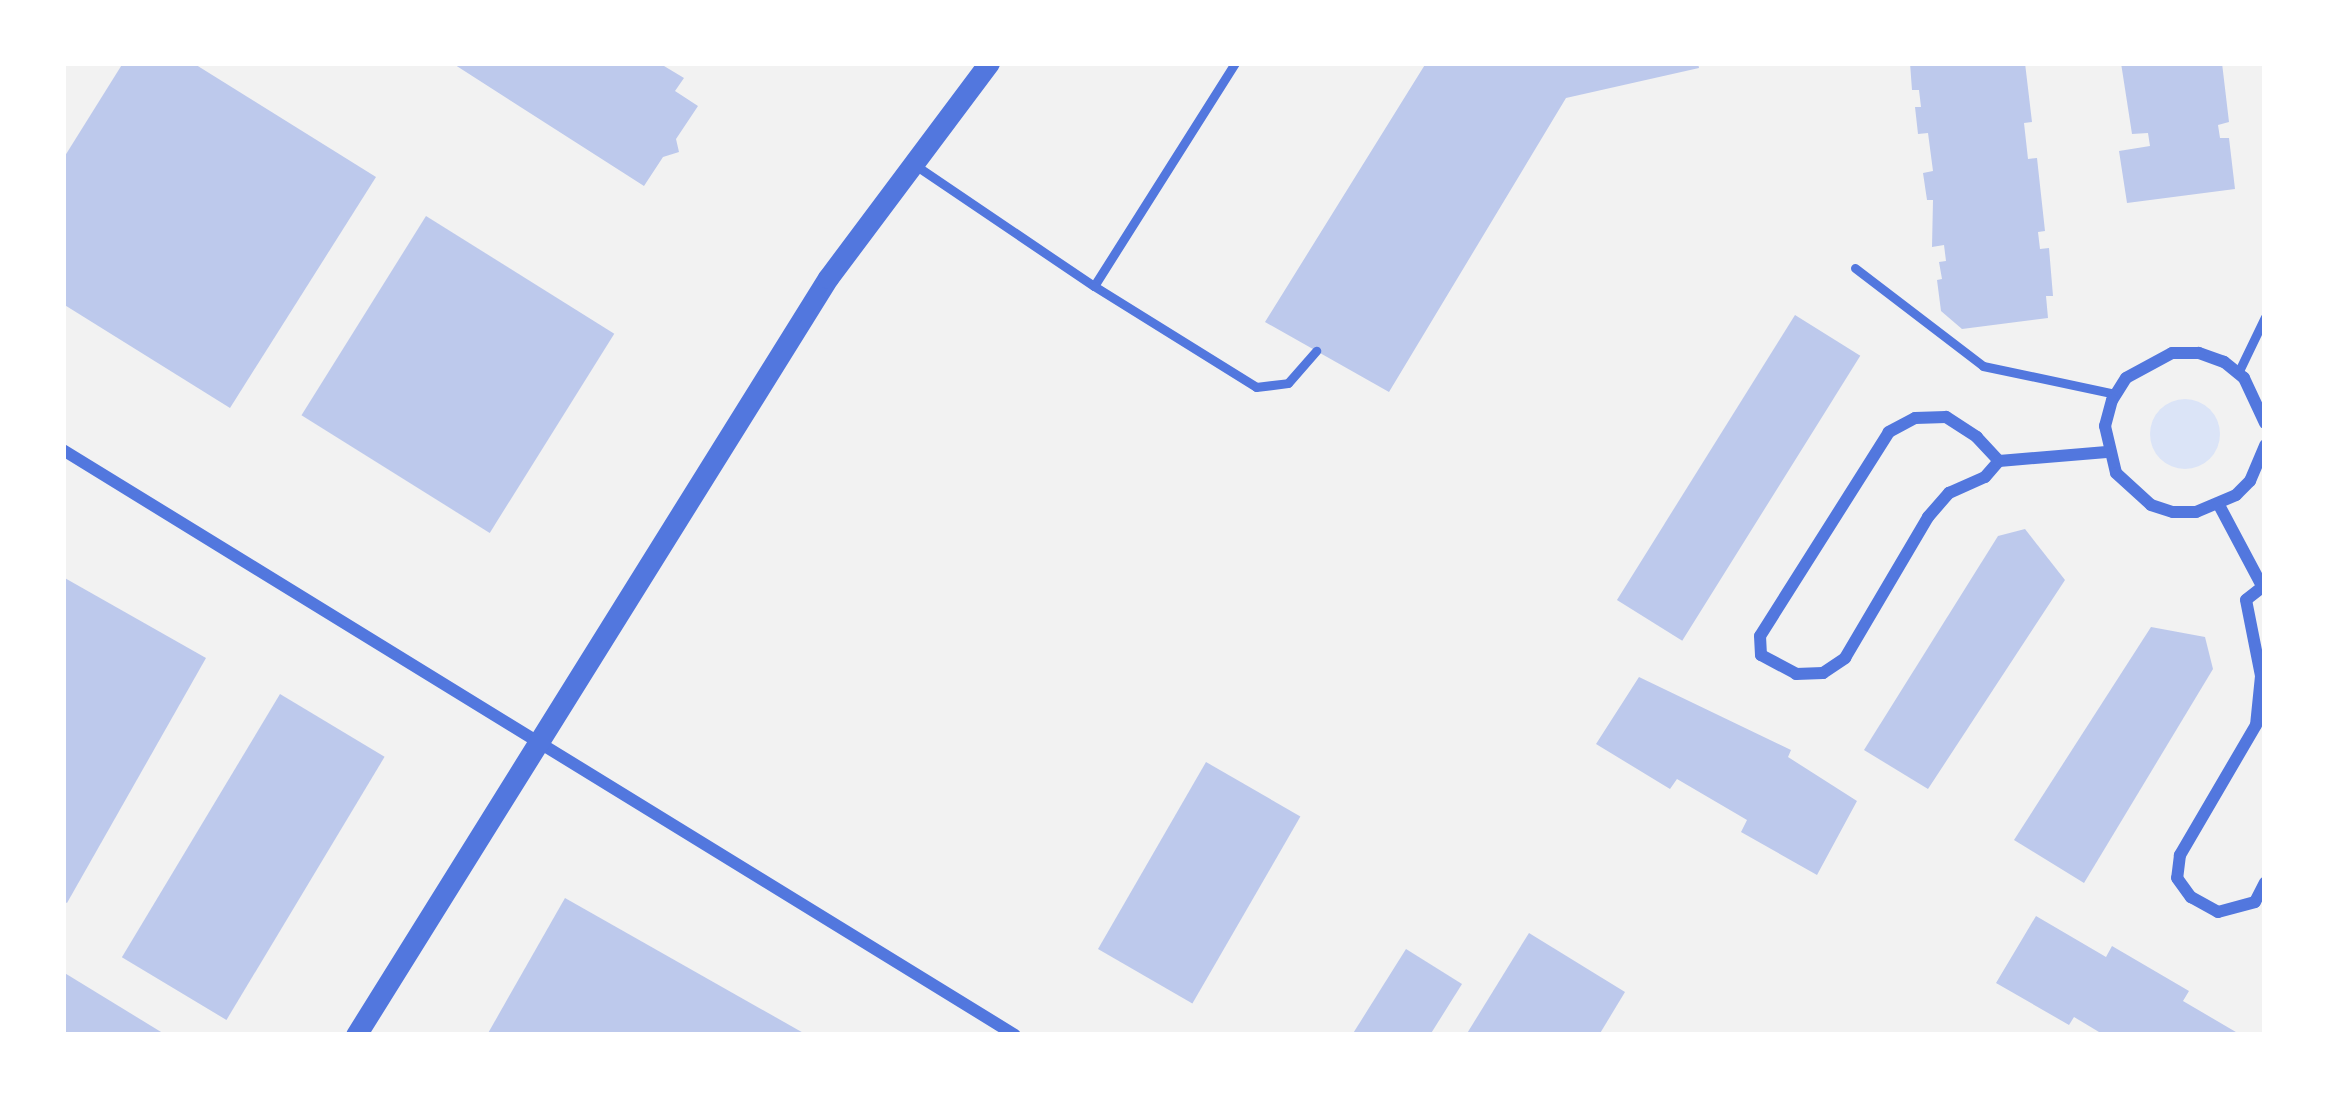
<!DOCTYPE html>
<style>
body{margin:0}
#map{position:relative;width:2328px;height:1098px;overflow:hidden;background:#f2f2f2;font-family:Manrope,sans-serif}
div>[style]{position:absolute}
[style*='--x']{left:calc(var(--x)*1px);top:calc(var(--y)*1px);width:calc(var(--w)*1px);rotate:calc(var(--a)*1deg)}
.green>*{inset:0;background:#dbe4f7}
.round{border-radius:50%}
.building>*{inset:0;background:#bdc9ec;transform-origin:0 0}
.service>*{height:9px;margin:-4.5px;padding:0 4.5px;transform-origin:4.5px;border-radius:4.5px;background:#5277de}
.minor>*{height:12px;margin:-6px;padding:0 6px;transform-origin:6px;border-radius:6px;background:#5277de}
.tertiary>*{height:21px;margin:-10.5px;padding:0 10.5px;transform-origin:10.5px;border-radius:10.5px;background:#5277de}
span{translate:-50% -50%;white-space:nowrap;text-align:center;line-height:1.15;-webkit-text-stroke:10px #fff;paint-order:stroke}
.frame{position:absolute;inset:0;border:66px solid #fff;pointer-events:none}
</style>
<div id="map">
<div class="green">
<div class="round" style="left:2150px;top:399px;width:70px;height:70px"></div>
</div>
<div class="building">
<div style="clip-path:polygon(123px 63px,193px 63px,376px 177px,230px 408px,63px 304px,63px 159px)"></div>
<div style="clip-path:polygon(452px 63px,659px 63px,684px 78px,675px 91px,698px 106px,676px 139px,679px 152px,663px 157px,644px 186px)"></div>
<div style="clip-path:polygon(1426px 63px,1698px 63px,1699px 68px,1566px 98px,1389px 392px,1265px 322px)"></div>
<div style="clip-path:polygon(1910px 63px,2025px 63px,2032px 122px,2024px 123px,2028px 159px,2037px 158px,2045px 231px,2038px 232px,2040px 249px,2049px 248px,2053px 296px,2046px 296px,2048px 318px,1962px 329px,1941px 311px,1937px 280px,1942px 279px,1939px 262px,1946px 261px,1944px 245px,1932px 247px,1933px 200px,1927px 200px,1923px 173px,1933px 171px,1928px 133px,1918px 134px,1915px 107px,1921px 107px,1919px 90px,1912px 90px)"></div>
<div style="clip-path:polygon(2121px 63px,2222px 63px,2229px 122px,2218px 125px,2220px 138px,2229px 138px,2235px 189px,2127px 203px,2119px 151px,2150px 146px,2148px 133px,2132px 134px)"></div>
<div style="left:426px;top:216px;width:222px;height:235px;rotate:32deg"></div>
<div style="left:1795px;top:315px;width:77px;height:336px;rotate:32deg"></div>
<div style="clip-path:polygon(2025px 529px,2065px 580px,1928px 789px,1864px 750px,1998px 536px)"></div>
<div style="clip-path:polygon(63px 577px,206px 658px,67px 903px,63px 901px)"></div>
<div style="clip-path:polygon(2151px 627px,2205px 637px,2213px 669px,2084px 883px,2014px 840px)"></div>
<div style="clip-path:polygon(1639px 677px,1791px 750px,1788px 757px,1857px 801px,1817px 875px,1741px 832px,1747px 820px,1677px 779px,1670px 789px,1596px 744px)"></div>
<div style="left:280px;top:694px;width:122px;height:307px;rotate:31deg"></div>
<div style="left:1206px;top:762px;width:109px;height:216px;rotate:30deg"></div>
<div style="clip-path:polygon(565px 898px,807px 1035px,487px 1035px)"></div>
<div style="clip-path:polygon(2036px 916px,2106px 957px,2112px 946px,2189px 991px,2183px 1001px,2241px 1035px,2104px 1035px,2074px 1017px,2069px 1025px,1996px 983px)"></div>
<div style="clip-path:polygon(1529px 933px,1625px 992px,1599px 1035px,1466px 1035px)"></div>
<div style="clip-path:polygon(1406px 949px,1462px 984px,1430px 1035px,1352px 1035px)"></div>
<div style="clip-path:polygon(63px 972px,166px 1035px,63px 1035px)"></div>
</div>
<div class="service">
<div style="--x:915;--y:165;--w:216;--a:34.1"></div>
<div style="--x:1094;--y:286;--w:264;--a:-57.7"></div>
<div style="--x:1855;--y:268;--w:161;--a:37.4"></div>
<div style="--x:1983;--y:366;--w:136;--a:11.9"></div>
<div style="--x:1094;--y:286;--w:191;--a:31.9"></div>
<div style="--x:1256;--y:387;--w:32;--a:-7"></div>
<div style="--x:1288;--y:383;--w:43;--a:-48.8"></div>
<div style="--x:2238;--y:373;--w:62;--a:-64.3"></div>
</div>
<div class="minor">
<div style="--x:2265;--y:423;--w:50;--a:-115"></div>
<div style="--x:2244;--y:378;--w:26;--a:-141"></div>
<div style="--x:2224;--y:362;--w:27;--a:-160"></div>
<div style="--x:2199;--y:353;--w:27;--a:180"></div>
<div style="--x:2172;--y:353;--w:52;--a:151.5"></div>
<div style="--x:2126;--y:378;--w:26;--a:122"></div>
<div style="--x:2112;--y:400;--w:27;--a:105"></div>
<div style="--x:2105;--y:426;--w:48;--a:76.8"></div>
<div style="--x:2116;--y:473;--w:47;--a:42.4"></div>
<div style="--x:2151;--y:505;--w:23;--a:18"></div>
<div style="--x:2173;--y:512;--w:23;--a:0"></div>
<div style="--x:2196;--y:512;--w:43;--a:-23"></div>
<div style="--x:2236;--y:495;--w:20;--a:-45"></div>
<div style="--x:2250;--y:481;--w:39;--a:-67"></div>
<div style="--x:63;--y:450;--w:1117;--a:31.57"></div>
<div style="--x:1999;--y:461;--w:33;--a:-133"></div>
<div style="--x:1977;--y:437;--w:37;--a:-147"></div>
<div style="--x:1946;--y:417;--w:31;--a:178"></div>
<div style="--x:1915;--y:418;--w:30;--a:152"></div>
<div style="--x:1889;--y:432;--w:241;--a:122.3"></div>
<div style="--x:1760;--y:636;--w:19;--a:87"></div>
<div style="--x:1761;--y:655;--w:40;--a:28"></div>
<div style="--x:1796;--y:674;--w:27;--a:-2"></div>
<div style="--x:1823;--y:673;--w:27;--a:-34"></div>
<div style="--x:1845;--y:658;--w:164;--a:-59.5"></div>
<div style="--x:1928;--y:517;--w:32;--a:-49"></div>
<div style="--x:1949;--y:493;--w:39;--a:-24"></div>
<div style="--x:1985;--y:477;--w:21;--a:-49"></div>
<div style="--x:1999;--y:461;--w:108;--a:-4.8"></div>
<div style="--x:2219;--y:505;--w:89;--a:62"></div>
<div style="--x:2265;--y:585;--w:24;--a:142"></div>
<div style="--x:2246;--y:600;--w:77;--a:78.8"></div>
<div style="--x:2261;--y:676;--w:49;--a:95.8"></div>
<div style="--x:2256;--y:725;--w:151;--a:120.3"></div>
<div style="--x:2180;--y:855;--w:23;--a:97"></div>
<div style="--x:2177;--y:878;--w:24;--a:54"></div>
<div style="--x:2191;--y:897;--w:31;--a:29"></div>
<div style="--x:2218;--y:912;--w:38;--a:-15"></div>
<div style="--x:2255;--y:902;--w:22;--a:-63"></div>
</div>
<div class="tertiary">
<div style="--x:356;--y:1035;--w:892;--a:-58.06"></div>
<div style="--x:828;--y:278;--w:269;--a:-53.2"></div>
</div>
<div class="frame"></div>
</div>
